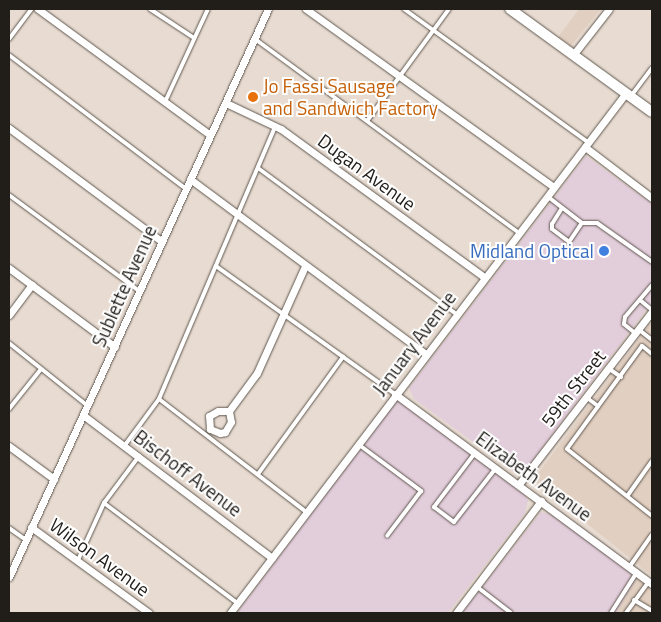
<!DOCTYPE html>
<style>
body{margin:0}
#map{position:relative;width:661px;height:622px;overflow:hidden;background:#e8dcd2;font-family:"Titillium Web",sans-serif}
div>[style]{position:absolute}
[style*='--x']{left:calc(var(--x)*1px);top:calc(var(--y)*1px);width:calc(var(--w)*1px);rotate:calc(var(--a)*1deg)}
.built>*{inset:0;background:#e1cfc1}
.industrial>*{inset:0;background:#e2cddb}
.roads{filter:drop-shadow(0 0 1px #60574e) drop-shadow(0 0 1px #60574e)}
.lane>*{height:4px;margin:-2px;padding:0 2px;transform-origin:2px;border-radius:2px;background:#fff}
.street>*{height:7px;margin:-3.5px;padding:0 3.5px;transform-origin:3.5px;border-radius:3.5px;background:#fff}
.secondary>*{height:10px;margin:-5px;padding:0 5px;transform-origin:5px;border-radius:5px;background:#fff}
.dots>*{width:14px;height:14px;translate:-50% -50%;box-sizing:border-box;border:2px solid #fff;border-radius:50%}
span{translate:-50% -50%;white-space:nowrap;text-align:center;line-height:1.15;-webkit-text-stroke:4px #fff;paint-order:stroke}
.food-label{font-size:19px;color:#c56008}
.left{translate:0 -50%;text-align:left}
.street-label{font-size:19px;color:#211d19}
.shop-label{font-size:19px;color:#366cbe}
.right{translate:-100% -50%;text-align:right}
.frame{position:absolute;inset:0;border:10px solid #211d19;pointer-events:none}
</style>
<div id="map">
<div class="built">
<div style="clip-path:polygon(579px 9px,601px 9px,571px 46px,558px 37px)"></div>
<div style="clip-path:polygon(652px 321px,652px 576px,533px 480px)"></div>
<div style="clip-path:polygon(637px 578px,652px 589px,652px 613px,616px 613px)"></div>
</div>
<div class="industrial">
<div style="clip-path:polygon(586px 156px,652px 204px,652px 302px,526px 469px,513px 471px,414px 399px,409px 388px)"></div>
<div style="clip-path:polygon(397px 400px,525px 495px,528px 500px,525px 513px,448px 613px,237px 613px)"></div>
<div style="clip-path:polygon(541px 512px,553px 515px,637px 578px,616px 613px,462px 613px)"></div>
</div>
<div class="roads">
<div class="lane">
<div style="--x:150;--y:9;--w:53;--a:33.4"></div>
<div style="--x:404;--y:9;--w:227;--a:35.9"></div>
<div style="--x:9;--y:39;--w:38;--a:-53"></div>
<div style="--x:255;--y:39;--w:326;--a:36.3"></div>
<div style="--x:9;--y:55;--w:221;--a:37.1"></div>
<div style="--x:631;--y:96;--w:35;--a:-53"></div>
<div style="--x:165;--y:102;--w:102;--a:-65.2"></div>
<div style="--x:367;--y:121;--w:139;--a:-53.8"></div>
<div style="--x:258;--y:168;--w:246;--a:36.4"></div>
<div style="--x:9;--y:195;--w:162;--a:36.4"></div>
<div style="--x:547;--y:196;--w:44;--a:37.6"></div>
<div style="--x:582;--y:223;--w:15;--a:0"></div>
<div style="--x:597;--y:223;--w:67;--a:35.3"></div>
<div style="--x:562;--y:208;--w:19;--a:122"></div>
<div style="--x:552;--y:224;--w:5;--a:90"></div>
<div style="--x:552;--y:229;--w:21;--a:37"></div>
<div style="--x:569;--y:242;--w:23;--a:-56"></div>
<div style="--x:216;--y:266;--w:220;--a:35.6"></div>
<div style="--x:640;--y:300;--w:16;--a:40"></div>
<div style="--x:638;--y:329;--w:18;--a:38"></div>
<div style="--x:635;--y:333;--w:14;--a:-141"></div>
<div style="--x:624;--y:324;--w:7;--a:-82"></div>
<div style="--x:625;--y:317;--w:42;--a:-49.8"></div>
<div style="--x:9;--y:343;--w:101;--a:38.6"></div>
<div style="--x:652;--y:354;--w:13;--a:-141"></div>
<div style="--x:642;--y:346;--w:127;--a:126.1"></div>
<div style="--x:567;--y:449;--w:108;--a:38.2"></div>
<div style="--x:608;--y:368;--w:16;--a:35"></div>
<div style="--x:586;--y:397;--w:15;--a:37"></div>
<div style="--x:159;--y:399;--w:185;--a:37.5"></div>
<div style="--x:9;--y:409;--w:51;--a:-51.3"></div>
<div style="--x:358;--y:444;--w:79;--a:36.7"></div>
<div style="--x:421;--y:491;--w:56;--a:127.1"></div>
<div style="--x:125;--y:445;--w:57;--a:-53.5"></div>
<div style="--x:159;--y:399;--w:296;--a:-66.9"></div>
<div style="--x:475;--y:453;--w:68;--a:127.2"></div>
<div style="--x:434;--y:507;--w:25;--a:37"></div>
<div style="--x:454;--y:522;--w:68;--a:-52.1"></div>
<div style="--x:258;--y:474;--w:145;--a:-54"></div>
<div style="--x:628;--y:495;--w:42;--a:-54.8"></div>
<div style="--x:104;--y:503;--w:166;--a:36.9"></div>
<div style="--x:9;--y:528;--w:21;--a:35"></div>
<div style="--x:78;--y:560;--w:63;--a:-65.5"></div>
<div style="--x:104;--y:503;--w:59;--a:-53.3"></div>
<div style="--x:630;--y:566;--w:38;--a:-55"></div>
<div style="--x:476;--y:586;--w:44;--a:37.6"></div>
<div style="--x:634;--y:600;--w:21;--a:31"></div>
<div style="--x:611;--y:613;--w:49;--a:-57.6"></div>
<div style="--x:626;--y:613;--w:39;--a:-54"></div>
</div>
<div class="street">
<div style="--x:38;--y:9;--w:213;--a:36.2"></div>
<div style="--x:306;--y:9;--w:305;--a:35.7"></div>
<div style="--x:573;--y:55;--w:58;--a:-52"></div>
<div style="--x:226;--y:103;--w:61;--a:25.3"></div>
<div style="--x:281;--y:129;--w:251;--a:36.1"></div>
<div style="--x:9;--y:128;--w:189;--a:36.6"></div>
<div style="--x:585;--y:147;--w:84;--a:37.3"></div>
<div style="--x:190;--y:179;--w:294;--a:36.6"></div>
<div style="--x:9;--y:268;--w:132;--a:36.7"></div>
<div style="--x:9;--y:315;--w:38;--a:-53"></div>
<div style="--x:395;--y:394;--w:320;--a:36.5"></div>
<div style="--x:229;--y:411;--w:11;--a:80"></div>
<div style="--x:231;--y:422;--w:12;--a:121"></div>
<div style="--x:225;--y:432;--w:5;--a:169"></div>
<div style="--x:220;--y:433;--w:11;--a:-158"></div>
<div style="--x:210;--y:429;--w:13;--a:-94"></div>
<div style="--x:209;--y:416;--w:10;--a:-29"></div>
<div style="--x:218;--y:411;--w:11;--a:0"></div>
<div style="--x:229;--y:411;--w:47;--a:-53.6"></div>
<div style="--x:257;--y:373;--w:117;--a:-65.8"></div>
<div style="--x:83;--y:415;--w:237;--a:37.1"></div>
<div style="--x:9;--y:446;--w:56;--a:36.3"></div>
<div style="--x:519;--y:484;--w:218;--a:-52.4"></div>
<div style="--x:31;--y:527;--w:146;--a:36.1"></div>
<div style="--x:9;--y:577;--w:624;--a:-65.49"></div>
<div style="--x:230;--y:613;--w:654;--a:-52.71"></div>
<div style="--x:456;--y:613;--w:141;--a:-52.8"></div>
</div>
<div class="secondary">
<div style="--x:510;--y:9;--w:175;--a:36"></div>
</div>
</div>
<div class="dots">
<div style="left:253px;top:97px;background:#e8710a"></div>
<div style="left:604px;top:251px;background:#3f7fe0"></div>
</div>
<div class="food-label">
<span class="left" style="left:263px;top:97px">Jo Fassi Sausage<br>and Sandwich Factory</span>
</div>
<div class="street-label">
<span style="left:367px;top:172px;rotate:36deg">Dugan Avenue</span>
<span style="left:124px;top:286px;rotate:-66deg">Sublette Avenue</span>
<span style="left:414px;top:343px;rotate:-53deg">January Avenue</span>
<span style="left:573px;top:388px;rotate:-52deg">59th Street</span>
<span style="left:188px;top:473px;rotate:37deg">Bischoff Avenue</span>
<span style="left:534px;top:476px;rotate:36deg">Elizabeth Avenue</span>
<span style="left:100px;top:557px;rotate:36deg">Wilson Avenue</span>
</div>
<div class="shop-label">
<span class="right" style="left:594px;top:251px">Midland Optical</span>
</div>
<div class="frame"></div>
</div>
